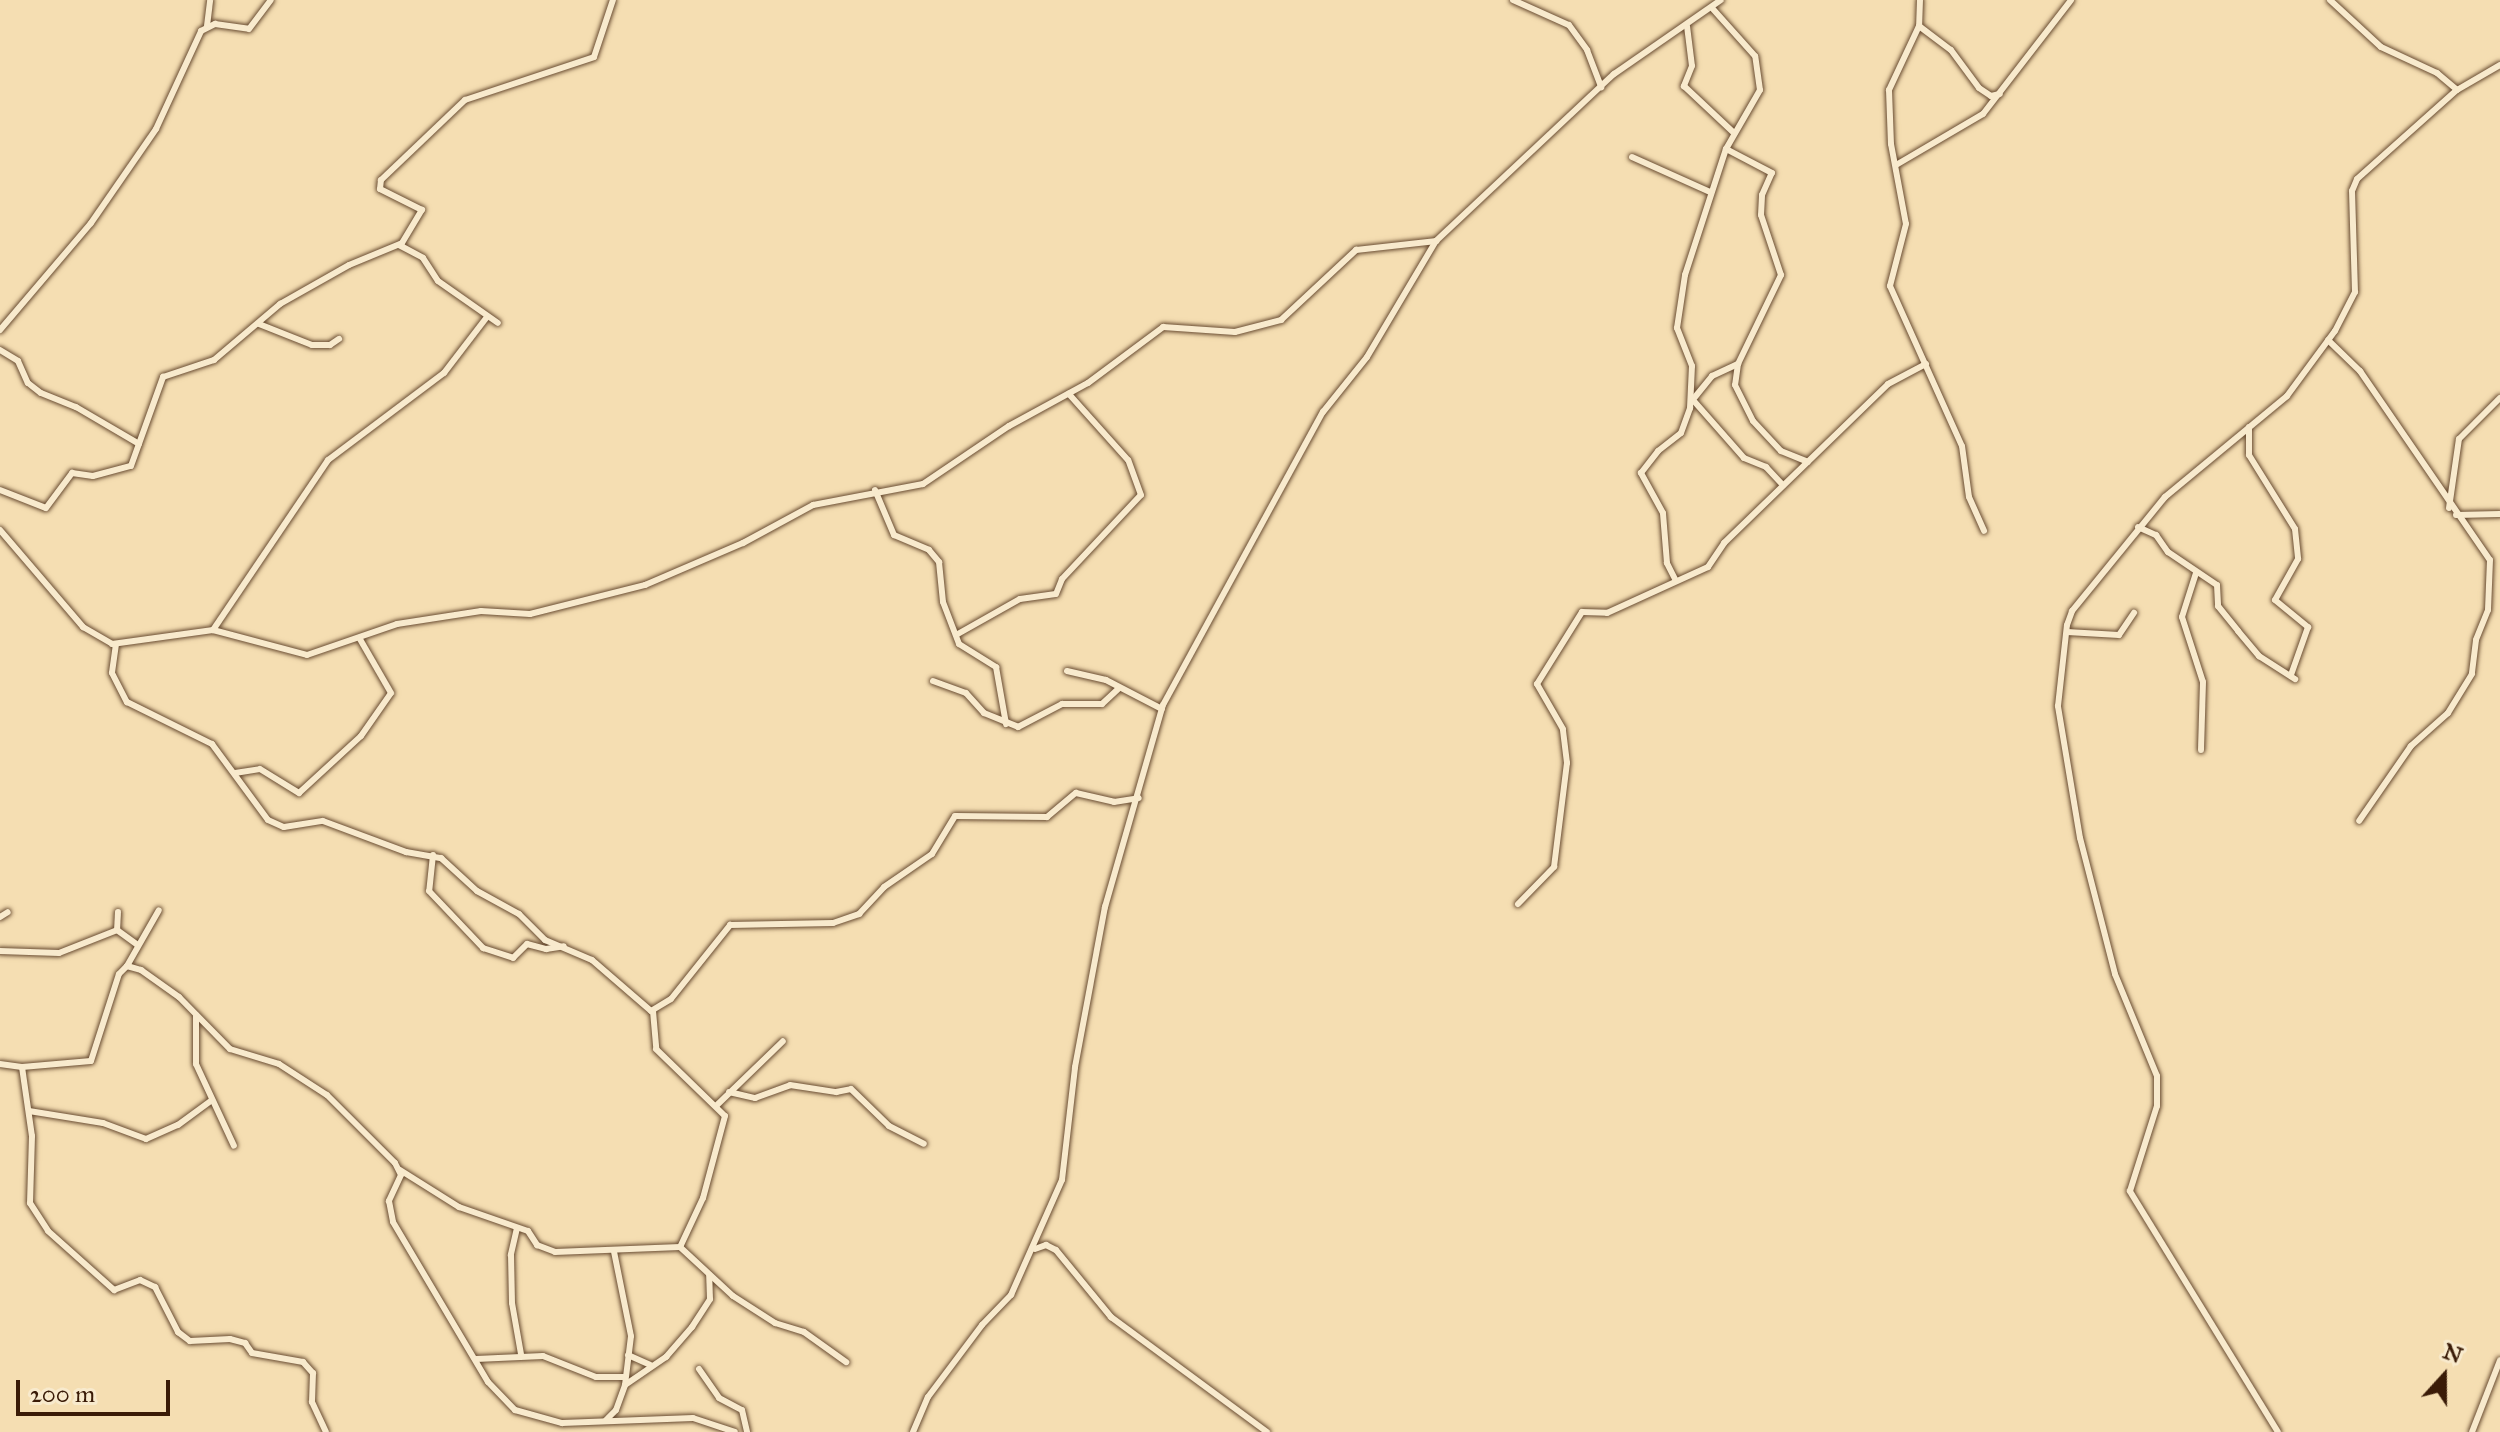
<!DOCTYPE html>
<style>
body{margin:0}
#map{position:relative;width:2500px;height:1432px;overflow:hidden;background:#f5deb2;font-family:"IM FELL Great Primer",serif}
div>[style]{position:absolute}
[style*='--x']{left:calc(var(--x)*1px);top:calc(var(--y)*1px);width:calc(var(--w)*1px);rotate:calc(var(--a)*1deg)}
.roads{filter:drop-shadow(0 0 2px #694c32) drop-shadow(0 0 2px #694c32)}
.minor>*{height:6px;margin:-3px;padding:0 3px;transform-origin:3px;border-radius:3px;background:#f8eacd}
span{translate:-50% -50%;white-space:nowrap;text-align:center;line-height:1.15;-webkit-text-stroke:6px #f8eacd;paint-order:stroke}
.north{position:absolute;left:2404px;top:1336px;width:80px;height:80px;-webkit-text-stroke:6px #f8eacd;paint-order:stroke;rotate:21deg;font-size:22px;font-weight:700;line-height:32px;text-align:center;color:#3a1b07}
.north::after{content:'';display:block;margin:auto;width:28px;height:36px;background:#3a1b07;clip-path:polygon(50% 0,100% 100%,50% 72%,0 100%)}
.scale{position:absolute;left:16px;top:1380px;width:154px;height:36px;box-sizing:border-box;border:4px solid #3a1b07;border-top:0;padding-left:10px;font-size:24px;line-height:28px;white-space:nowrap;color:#3a1b07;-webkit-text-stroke:6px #f8eacd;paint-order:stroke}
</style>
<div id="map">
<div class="roads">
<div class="minor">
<div style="--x:1513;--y:0;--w:61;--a:24.1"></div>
<div style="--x:1569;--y:25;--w:31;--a:54"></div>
<div style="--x:1587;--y:50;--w:40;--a:69"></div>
<div style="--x:1920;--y:0;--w:26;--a:92"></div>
<div style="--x:1919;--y:26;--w:71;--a:115.1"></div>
<div style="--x:1889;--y:90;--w:54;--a:87.9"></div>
<div style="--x:1891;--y:144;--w:81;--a:79.4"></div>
<div style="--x:1906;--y:224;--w:64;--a:104.5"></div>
<div style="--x:1890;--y:286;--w:175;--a:65.8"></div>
<div style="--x:1962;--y:446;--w:51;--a:82.2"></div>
<div style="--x:1969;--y:497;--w:37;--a:66"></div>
<div style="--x:2330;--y:0;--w:69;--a:42.7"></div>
<div style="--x:2381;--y:47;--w:62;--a:24.9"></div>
<div style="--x:2437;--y:73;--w:26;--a:40"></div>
<div style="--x:207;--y:26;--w:26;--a:-83"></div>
<div style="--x:1687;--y:26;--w:40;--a:82.9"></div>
<div style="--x:1692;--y:66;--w:22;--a:112"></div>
<div style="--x:1684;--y:86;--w:69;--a:43.2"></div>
<div style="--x:1919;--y:26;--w:40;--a:37"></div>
<div style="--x:1951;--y:50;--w:47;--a:53.6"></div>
<div style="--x:1979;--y:88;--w:14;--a:34"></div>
<div style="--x:1991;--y:96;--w:9;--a:-13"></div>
<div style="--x:1632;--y:157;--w:85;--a:24.2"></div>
<div style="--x:1896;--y:165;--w:101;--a:-30.4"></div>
<div style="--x:1983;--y:114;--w:144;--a:-52.3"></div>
<div style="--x:399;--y:245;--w:27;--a:28"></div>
<div style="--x:423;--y:258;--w:27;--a:57"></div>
<div style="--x:438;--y:281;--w:73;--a:35"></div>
<div style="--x:259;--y:324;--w:57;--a:21.6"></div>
<div style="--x:312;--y:345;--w:18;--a:0"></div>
<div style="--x:330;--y:345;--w:11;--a:-34"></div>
<div style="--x:0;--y:330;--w:140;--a:-49.6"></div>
<div style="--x:91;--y:223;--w:114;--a:-55.3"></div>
<div style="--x:156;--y:129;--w:108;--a:-65.3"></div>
<div style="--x:201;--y:31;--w:16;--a:-27"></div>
<div style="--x:215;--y:24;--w:34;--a:8"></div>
<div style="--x:249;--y:29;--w:36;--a:-53"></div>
<div style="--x:2328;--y:340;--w:45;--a:44.1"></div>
<div style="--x:2360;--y:371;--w:229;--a:55.5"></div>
<div style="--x:2490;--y:560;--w:50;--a:92.3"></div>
<div style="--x:2488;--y:610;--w:32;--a:112"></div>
<div style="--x:2476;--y:640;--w:34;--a:97"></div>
<div style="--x:2472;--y:674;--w:46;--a:121.6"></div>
<div style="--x:2448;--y:713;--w:50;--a:138.3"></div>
<div style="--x:2411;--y:746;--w:91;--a:124.7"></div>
<div style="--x:0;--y:350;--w:21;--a:31"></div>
<div style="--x:18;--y:361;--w:24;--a:66"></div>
<div style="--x:28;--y:383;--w:16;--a:38"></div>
<div style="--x:41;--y:393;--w:38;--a:22"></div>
<div style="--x:76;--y:407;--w:73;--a:30.4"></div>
<div style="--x:1738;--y:364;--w:21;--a:98"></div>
<div style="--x:1735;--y:385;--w:40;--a:63.4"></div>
<div style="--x:1753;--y:421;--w:41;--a:47"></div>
<div style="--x:1781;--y:451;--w:29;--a:22"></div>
<div style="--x:1695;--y:397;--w:27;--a:-51"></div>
<div style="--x:1712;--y:376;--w:29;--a:-25"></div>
<div style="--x:1738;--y:364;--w:99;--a:-64.2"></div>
<div style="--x:1781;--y:275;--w:63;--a:-108.4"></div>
<div style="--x:1761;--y:215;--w:20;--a:-87"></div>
<div style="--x:1762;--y:195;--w:24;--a:-66"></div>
<div style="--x:1772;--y:173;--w:52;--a:-152.4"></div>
<div style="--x:1693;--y:400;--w:77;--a:48.7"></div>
<div style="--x:1744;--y:458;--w:24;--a:22"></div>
<div style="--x:1766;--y:467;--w:25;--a:47"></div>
<div style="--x:2249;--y:427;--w:28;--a:90"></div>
<div style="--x:2249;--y:455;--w:87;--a:58.1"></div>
<div style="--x:2295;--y:529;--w:30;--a:84"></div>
<div style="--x:2298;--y:559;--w:47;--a:119.3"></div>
<div style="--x:2275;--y:600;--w:43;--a:39.3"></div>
<div style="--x:2308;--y:627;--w:51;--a:109.5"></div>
<div style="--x:0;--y:490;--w:49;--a:21.4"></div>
<div style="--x:46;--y:508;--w:44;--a:-53.4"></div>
<div style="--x:72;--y:473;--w:21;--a:8"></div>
<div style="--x:93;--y:476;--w:39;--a:-15"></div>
<div style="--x:131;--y:466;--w:95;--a:-70.2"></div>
<div style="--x:163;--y:377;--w:54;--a:-18.4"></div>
<div style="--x:214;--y:360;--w:87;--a:-40.3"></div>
<div style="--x:280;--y:304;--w:79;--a:-29.5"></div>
<div style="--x:349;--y:265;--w:57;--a:-22.5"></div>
<div style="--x:402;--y:243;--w:39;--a:-59"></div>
<div style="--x:422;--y:210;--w:47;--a:-153.4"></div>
<div style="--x:380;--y:189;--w:9;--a:-84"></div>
<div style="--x:381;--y:180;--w:116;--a:-43.6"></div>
<div style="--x:465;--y:100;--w:136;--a:-18.4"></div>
<div style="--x:594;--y:57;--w:60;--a:-71.6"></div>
<div style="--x:875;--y:490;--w:49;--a:67.1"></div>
<div style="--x:894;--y:535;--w:38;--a:23"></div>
<div style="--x:929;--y:550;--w:16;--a:50"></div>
<div style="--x:939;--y:562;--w:40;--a:84.3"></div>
<div style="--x:943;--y:602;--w:45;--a:69.1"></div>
<div style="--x:959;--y:644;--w:44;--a:31.9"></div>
<div style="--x:996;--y:667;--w:58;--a:80"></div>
<div style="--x:2449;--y:508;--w:70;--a:-81.8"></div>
<div style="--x:2459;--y:439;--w:58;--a:-45"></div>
<div style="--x:2456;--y:515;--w:44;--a:-1.3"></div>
<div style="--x:2138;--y:527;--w:20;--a:24"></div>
<div style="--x:2156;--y:535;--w:21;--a:55"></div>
<div style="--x:2168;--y:552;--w:59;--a:34"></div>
<div style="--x:2217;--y:585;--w:21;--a:87"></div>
<div style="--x:2218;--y:606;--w:32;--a:51"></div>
<div style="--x:2238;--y:631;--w:33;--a:50"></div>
<div style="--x:2259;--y:656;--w:43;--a:32.6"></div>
<div style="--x:0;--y:530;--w:128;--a:49.4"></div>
<div style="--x:83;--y:627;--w:34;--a:30"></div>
<div style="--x:112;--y:644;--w:102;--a:-7.9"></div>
<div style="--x:213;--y:630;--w:97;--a:14.9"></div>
<div style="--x:307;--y:655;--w:95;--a:-19"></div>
<div style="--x:397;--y:624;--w:85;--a:-8.8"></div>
<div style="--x:481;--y:611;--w:49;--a:3.5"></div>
<div style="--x:530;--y:614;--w:119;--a:-14.2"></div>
<div style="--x:645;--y:585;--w:107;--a:-23.2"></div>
<div style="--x:743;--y:543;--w:80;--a:-28.5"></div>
<div style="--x:813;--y:505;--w:112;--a:-10.8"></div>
<div style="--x:923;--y:484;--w:104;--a:-34"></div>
<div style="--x:1009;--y:426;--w:90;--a:-28.6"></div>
<div style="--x:1088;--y:383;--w:94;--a:-36.7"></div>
<div style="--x:1163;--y:327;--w:72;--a:4"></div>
<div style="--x:1235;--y:332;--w:48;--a:-14.6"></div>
<div style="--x:1281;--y:320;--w:103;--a:-43"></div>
<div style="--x:1356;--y:250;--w:81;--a:-6.4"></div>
<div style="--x:1436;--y:241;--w:244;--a:-43.2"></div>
<div style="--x:1614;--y:74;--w:130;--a:-34.7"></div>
<div style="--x:2196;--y:573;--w:46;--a:107.7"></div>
<div style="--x:2182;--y:617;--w:68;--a:72.1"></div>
<div style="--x:2203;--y:682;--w:68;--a:91.7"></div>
<div style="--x:1675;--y:579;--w:18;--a:-117"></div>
<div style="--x:1667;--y:563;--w:50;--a:-94.6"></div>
<div style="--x:1663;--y:513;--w:46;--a:-118.8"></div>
<div style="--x:1641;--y:473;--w:28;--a:-52"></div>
<div style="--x:1658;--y:451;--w:29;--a:-38"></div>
<div style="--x:1681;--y:433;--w:27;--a:-70"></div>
<div style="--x:1690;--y:408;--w:42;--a:-87.3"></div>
<div style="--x:1692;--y:366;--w:41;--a:-111.5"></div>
<div style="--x:1677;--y:328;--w:54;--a:-81.4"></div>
<div style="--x:1685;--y:275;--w:133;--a:-72"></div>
<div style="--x:1726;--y:149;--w:68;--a:-60"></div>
<div style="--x:1760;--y:90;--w:34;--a:-98"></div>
<div style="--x:1755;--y:56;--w:64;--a:-131.9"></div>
<div style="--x:213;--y:630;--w:205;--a:-55.9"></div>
<div style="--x:328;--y:460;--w:145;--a:-36.9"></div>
<div style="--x:444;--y:373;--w:71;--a:-52.5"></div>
<div style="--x:2067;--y:632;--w:52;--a:3.3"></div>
<div style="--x:2119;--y:635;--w:27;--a:-56"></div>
<div style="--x:956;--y:635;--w:73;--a:-29.4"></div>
<div style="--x:1020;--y:599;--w:36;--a:-8"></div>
<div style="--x:1056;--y:594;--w:16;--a:-68"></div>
<div style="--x:1062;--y:579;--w:115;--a:-46.8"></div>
<div style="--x:1141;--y:495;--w:37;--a:-110"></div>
<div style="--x:1128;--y:460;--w:89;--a:-131.8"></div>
<div style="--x:116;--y:644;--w:29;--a:98"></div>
<div style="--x:112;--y:673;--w:33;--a:63"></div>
<div style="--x:127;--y:702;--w:95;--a:26.3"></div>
<div style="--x:212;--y:744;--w:94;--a:53.6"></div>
<div style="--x:268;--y:820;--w:17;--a:24"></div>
<div style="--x:284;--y:827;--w:39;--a:-9"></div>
<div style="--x:323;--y:821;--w:89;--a:20.5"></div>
<div style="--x:406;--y:852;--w:36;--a:10"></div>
<div style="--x:441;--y:858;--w:49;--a:42.5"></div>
<div style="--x:477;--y:891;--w:48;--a:28.7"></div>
<div style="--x:519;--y:914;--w:37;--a:45"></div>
<div style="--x:545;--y:940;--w:51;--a:23.1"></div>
<div style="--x:592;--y:960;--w:78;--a:40.8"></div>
<div style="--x:651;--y:1011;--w:23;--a:-31"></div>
<div style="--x:671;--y:999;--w:95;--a:-51.4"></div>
<div style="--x:730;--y:925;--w:103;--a:-1.1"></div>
<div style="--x:833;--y:923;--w:28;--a:-19"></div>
<div style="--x:859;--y:914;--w:37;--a:-47"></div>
<div style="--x:884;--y:887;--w:58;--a:-34.5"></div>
<div style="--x:932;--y:854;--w:44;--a:-58.8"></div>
<div style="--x:955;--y:816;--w:92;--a:0.6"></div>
<div style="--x:1047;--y:817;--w:38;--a:-40"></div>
<div style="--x:1076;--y:793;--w:39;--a:13"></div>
<div style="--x:1114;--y:802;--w:25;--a:-9"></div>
<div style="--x:1067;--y:671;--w:40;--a:13"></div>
<div style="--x:1106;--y:680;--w:63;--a:27.4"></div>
<div style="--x:933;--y:681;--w:35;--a:20"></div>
<div style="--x:966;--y:693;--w:27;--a:48"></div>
<div style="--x:984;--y:713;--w:37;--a:22"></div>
<div style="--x:1018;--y:727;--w:50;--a:-27.6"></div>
<div style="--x:1062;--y:704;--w:40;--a:0"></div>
<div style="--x:1102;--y:704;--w:22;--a:-43"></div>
<div style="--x:235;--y:773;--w:25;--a:-9"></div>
<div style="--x:260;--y:769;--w:46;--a:31.6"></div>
<div style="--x:299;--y:793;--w:84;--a:-42.6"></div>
<div style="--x:361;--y:736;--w:52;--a:-55.1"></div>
<div style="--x:391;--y:693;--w:62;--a:-119.9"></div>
<div style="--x:433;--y:855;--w:36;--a:96"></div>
<div style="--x:429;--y:891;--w:79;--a:46.5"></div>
<div style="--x:483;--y:948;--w:32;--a:18"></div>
<div style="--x:513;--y:958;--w:20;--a:-45"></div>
<div style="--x:527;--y:944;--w:20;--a:15"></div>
<div style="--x:546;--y:949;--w:18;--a:-9"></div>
<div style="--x:1518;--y:904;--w:52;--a:-45.8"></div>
<div style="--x:1554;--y:867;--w:105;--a:-82.9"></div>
<div style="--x:1567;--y:763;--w:34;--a:-97"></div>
<div style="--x:1563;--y:729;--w:52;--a:-120"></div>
<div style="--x:1537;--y:684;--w:85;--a:-58"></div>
<div style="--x:1582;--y:612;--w:25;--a:2"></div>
<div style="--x:1607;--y:613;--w:111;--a:-24.5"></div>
<div style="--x:1708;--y:567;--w:29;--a:-56"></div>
<div style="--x:1724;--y:543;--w:228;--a:-44.1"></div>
<div style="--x:1888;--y:384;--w:43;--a:-27.8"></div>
<div style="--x:118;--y:912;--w:18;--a:93"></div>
<div style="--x:117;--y:930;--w:26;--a:36"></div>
<div style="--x:0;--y:917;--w:9;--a:-32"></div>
<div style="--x:0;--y:951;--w:59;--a:1.9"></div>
<div style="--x:59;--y:953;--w:62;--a:-21.6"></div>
<div style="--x:127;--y:966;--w:64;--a:-60.3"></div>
<div style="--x:653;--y:1011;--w:38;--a:85"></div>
<div style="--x:656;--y:1049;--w:96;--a:44.2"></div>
<div style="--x:725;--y:1116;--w:85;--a:105"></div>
<div style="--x:703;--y:1198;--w:54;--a:115.1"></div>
<div style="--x:196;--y:1015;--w:49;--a:90"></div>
<div style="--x:196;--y:1064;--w:90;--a:65.1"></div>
<div style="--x:0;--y:1064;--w:22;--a:8"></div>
<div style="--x:22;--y:1067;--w:69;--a:-5"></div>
<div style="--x:91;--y:1061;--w:91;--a:-72.2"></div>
<div style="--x:119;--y:974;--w:11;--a:-45"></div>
<div style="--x:127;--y:966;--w:15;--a:16"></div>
<div style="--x:141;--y:970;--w:47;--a:35.4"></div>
<div style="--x:179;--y:997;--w:73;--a:45.6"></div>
<div style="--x:230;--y:1049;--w:51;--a:17"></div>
<div style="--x:279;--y:1064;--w:57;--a:32.9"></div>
<div style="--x:327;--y:1095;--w:96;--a:45"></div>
<div style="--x:395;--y:1163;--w:13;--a:63"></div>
<div style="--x:401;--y:1175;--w:29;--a:115"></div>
<div style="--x:389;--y:1201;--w:21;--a:79"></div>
<div style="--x:393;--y:1222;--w:186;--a:59.3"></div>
<div style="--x:488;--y:1382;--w:39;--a:46"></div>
<div style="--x:515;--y:1410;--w:49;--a:15.5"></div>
<div style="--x:562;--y:1423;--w:131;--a:-2.2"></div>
<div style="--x:693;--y:1418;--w:44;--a:18.4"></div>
<div style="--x:22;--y:1067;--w:70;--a:81.8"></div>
<div style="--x:32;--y:1136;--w:67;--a:91.7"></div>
<div style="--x:30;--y:1203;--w:33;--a:57"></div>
<div style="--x:48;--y:1231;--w:89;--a:41.8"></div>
<div style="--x:114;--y:1290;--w:28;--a:-21"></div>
<div style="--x:140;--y:1280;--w:17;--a:25"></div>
<div style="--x:155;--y:1287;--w:51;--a:62.9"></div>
<div style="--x:178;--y:1332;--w:15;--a:37"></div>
<div style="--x:190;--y:1341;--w:40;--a:-2.9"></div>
<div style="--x:230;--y:1339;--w:16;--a:15"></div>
<div style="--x:245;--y:1343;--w:12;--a:55"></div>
<div style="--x:252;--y:1353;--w:52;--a:10"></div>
<div style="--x:303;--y:1362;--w:15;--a:48"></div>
<div style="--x:313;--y:1373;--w:29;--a:92"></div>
<div style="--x:312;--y:1402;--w:33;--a:65"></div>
<div style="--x:729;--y:1092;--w:27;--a:13"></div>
<div style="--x:755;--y:1098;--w:37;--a:-20"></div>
<div style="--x:790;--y:1085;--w:47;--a:8.7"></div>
<div style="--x:836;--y:1092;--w:15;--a:-11"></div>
<div style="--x:851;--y:1089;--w:53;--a:44.2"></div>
<div style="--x:889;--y:1126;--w:39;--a:27"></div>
<div style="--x:716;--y:1106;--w:93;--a:-44.1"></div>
<div style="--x:29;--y:1111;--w:75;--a:9.2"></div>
<div style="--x:103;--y:1123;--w:46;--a:20.4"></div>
<div style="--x:146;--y:1139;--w:35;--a:-24"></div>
<div style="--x:178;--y:1125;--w:42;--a:-36.3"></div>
<div style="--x:400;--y:1170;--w:70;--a:32.1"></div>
<div style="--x:459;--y:1207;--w:73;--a:19.2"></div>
<div style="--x:528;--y:1231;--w:17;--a:57"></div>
<div style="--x:537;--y:1245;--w:19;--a:21"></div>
<div style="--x:555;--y:1252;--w:125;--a:-2.3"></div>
<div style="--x:680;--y:1247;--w:72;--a:42.8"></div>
<div style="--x:733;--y:1296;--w:50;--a:32.7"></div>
<div style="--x:775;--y:1323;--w:30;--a:17"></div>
<div style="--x:804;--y:1332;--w:52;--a:35.5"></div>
<div style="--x:517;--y:1228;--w:28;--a:103"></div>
<div style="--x:511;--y:1255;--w:48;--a:88.8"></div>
<div style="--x:512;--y:1303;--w:52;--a:80"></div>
<div style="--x:1035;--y:1249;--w:12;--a:-20"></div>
<div style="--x:1046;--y:1245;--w:11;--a:27"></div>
<div style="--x:1056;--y:1250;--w:87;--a:50.6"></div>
<div style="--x:1111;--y:1317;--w:194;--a:36.4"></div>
<div style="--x:628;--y:1355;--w:24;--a:24"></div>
<div style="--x:476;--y:1359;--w:67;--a:-2.6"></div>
<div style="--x:543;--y:1356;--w:57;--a:21.6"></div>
<div style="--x:596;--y:1377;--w:28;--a:0"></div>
<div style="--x:699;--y:1369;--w:35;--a:55"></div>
<div style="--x:719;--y:1398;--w:26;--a:28"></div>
<div style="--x:742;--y:1410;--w:23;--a:77"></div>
<div style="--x:625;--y:1385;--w:50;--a:-34.3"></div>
<div style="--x:666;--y:1357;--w:40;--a:-49"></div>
<div style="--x:692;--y:1327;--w:33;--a:-57"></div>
<div style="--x:710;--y:1299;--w:24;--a:-92"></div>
<div style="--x:606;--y:1420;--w:14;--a:-45"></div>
<div style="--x:616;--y:1410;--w:27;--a:-70"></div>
<div style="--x:625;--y:1385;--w:49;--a:-83"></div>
<div style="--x:631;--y:1336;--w:86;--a:-101.4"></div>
<div style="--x:913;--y:1432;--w:38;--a:-67"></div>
<div style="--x:928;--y:1397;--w:90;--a:-53.1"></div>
<div style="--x:982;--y:1325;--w:42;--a:-46"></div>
<div style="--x:1011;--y:1295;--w:126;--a:-66.1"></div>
<div style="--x:1062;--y:1180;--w:114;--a:-83.4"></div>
<div style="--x:1075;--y:1067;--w:163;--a:-79.4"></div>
<div style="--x:1105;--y:907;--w:210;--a:-74"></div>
<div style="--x:1163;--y:705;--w:334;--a:-61.4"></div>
<div style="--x:1323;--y:412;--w:70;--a:-51.3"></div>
<div style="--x:1367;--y:357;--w:135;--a:-59.3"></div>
<div style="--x:2278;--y:1432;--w:283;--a:-121.6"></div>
<div style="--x:2130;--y:1191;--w:89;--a:-72.4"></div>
<div style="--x:2157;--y:1106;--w:30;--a:-90"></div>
<div style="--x:2157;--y:1076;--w:110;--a:-112.4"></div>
<div style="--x:2115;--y:974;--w:140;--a:-104.4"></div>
<div style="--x:2080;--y:838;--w:134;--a:-99.5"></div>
<div style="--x:2058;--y:706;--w:81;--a:-83.7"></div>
<div style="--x:2067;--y:625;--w:15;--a:-70"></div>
<div style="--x:2072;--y:611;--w:147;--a:-50.8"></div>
<div style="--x:2165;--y:497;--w:158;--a:-39.6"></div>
<div style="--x:2287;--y:396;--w:81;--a:-53.6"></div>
<div style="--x:2335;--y:331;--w:44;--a:-62.9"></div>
<div style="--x:2355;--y:292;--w:101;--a:-91.7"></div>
<div style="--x:2352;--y:191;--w:13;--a:-67"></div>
<div style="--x:2357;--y:179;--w:134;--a:-41.7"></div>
<div style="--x:2457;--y:90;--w:50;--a:-30.2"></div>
<div style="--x:2472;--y:1432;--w:77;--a:-68.7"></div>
</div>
</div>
<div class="north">N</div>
<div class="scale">200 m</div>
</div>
